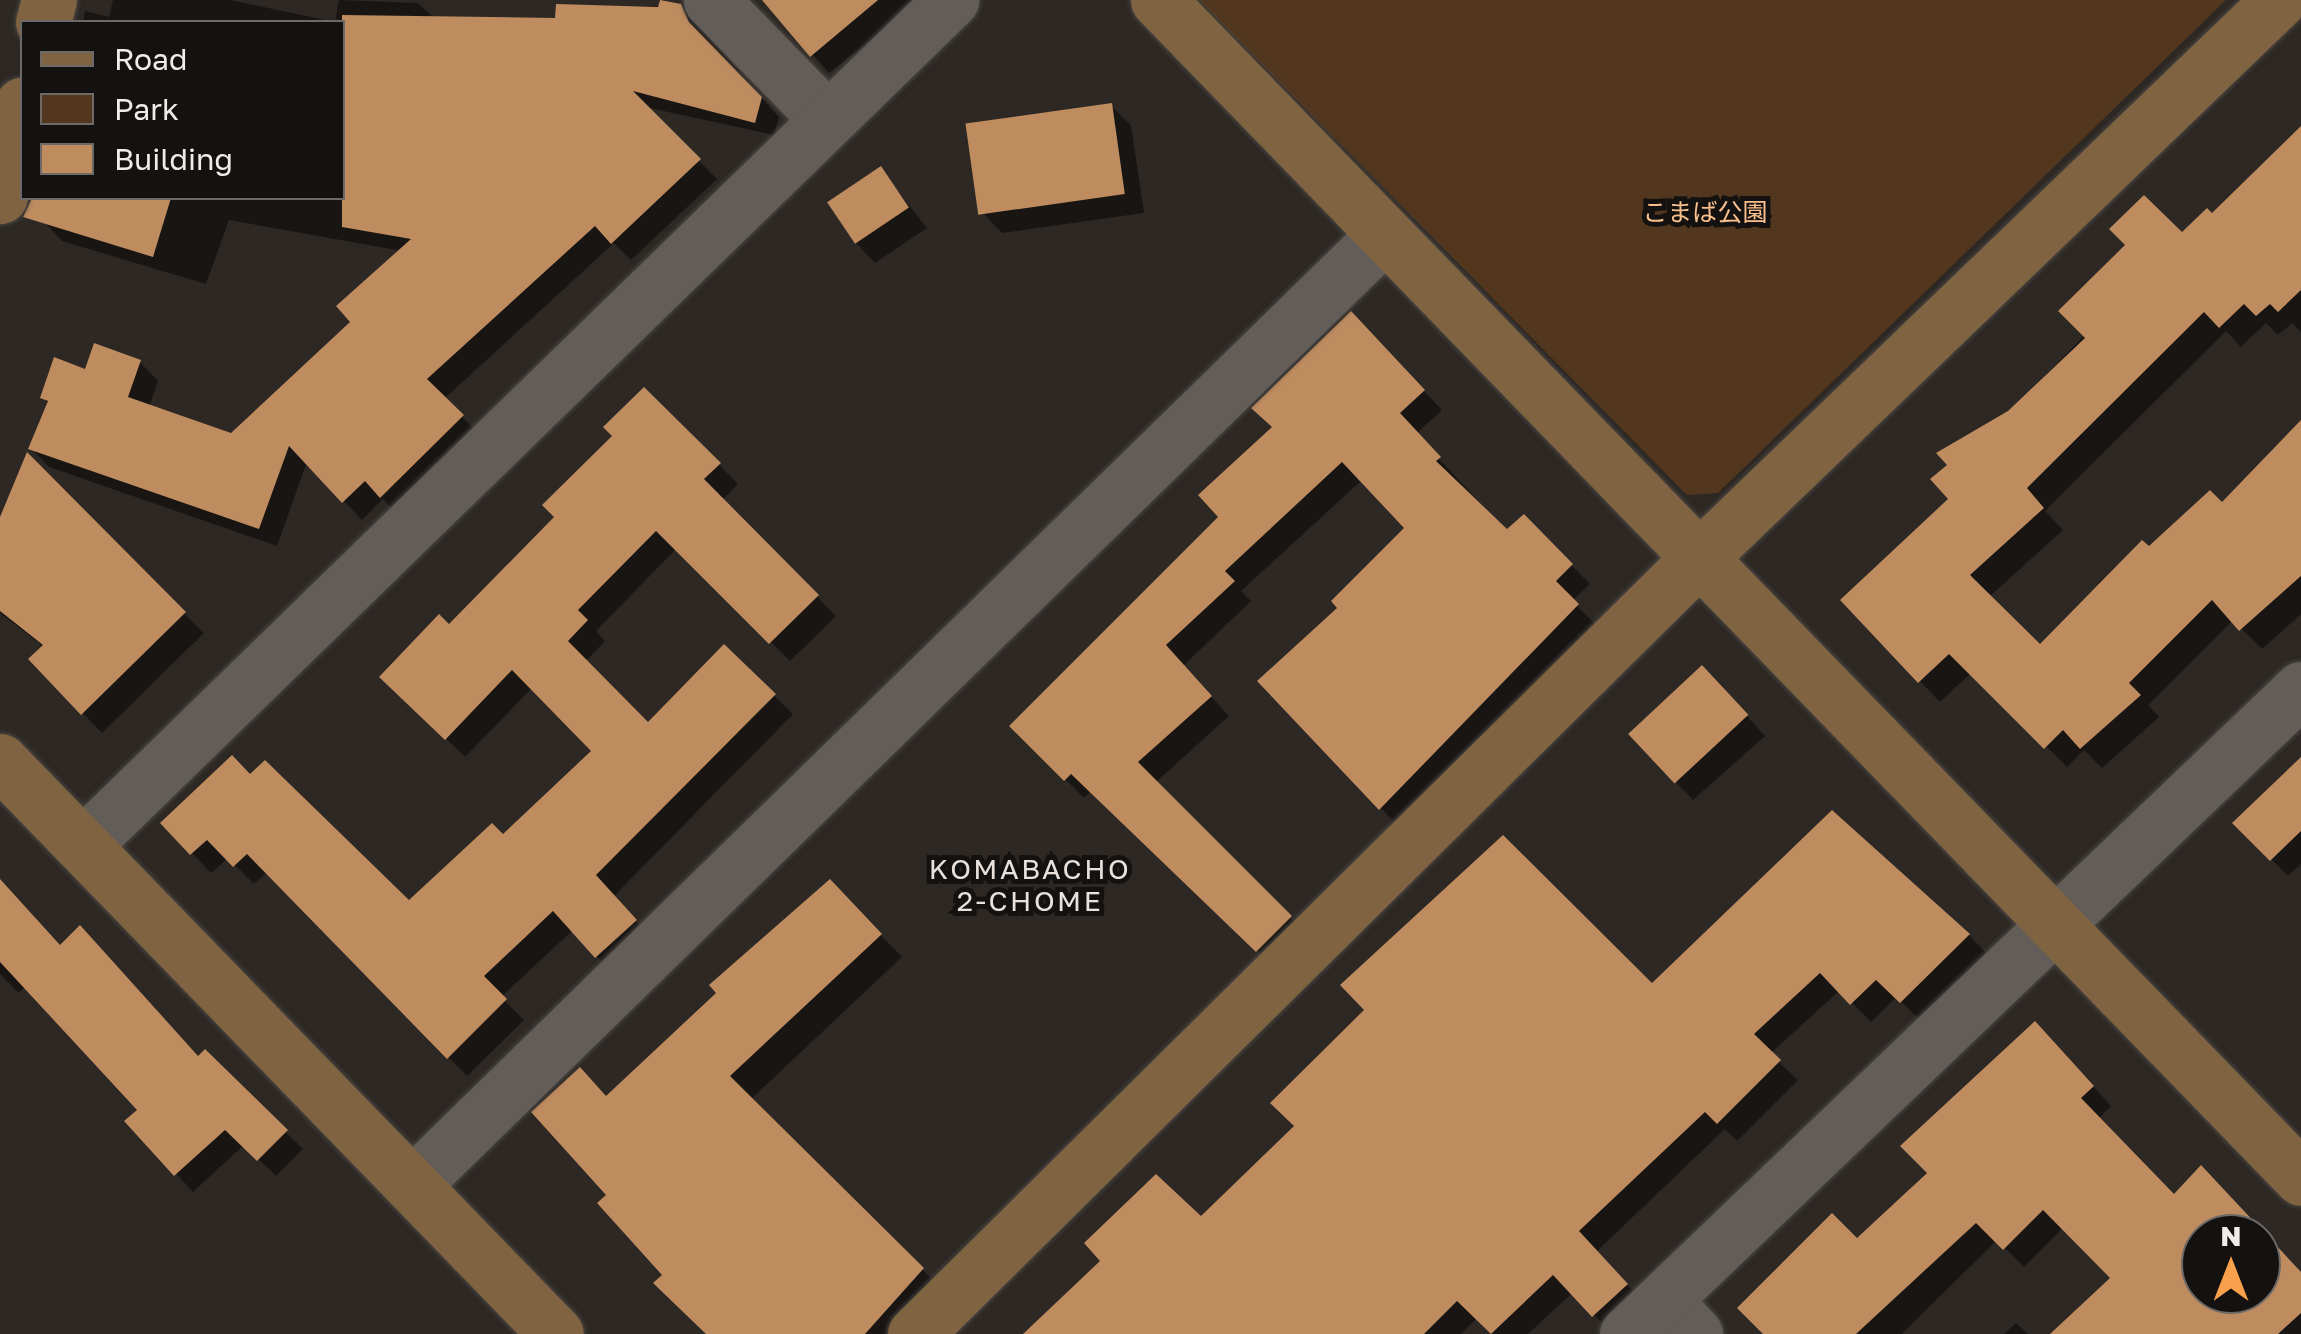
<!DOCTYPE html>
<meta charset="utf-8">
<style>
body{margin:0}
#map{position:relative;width:2301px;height:1334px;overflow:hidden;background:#2d2824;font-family:"Golos Text","Noto Sans JP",sans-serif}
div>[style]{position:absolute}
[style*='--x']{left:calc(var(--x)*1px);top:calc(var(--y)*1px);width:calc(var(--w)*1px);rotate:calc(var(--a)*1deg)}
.green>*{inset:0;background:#52371e}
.shadow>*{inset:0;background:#0007}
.building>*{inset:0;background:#bf8c60;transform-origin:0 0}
.roads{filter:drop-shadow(0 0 2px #4a4642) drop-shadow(0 0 2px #4a4642)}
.street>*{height:55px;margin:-27.5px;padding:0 27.5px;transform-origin:27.5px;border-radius:27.5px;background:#625d58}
.secondary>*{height:55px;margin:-27.5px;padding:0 27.5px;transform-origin:27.5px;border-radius:27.5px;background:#806441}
span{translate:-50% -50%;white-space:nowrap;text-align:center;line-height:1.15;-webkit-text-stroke:10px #141210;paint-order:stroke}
.park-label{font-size:25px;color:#f9bf8d}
.neighbourhood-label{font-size:28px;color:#e9e2dc;letter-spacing:2.5px}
.legend{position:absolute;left:20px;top:20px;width:325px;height:180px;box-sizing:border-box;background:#141210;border:2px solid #6c6967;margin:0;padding:12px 18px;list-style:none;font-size:30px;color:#f0ecea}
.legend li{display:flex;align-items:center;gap:20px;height:50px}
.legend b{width:50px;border:2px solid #6c6967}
.north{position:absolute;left:2181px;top:1214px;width:100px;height:100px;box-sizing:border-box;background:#141210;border:2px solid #6c6967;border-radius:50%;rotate:0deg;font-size:28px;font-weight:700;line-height:40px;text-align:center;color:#f0ecea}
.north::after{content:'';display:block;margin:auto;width:35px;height:45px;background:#f8a04b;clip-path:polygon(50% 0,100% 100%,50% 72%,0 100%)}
</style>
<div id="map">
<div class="green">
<div style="clip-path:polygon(1198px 0,2226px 0,1718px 493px,1687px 495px)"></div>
</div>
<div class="shadow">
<div style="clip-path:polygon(113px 0,230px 0,335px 22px,339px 0,418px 3px,434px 18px,558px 20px,558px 7px,680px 6px,779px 117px,774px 135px,645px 107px,717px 179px,631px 260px,614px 243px,444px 399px,480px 435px,399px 515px,383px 499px,362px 520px,307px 462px,277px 546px,49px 467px,31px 448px,49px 404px,43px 398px,86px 372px,140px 362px,158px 381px,149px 407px,231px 436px,354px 322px,402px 251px,229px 220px,206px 284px,62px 241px,44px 222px,51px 198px,342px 198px,342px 22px,83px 22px,85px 11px,109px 17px)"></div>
<div style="clip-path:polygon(765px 0,921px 0,829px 73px)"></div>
<div style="clip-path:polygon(1111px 106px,1131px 125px,1144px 213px,1002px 233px,983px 213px)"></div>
<div style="clip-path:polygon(2301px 130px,2301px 332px,2292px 323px,2278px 335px,2266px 323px,2241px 347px,2226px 331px,2045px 511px,2063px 530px,1989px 597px,2040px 648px,2149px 549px,2223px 505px,2301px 423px,2301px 614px,2262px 649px,2233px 620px,2148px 705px,2159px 717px,2102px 768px,2084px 750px,2067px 767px,1971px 673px,1940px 702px,1920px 681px,1952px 499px,2009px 413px,2182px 235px,2212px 216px)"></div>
<div style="clip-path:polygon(881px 170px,927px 228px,875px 263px,856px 243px)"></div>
<div style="clip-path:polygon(1369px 333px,1442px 410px,1416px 434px,1507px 532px,1542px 536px,1590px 584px,1572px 601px,1595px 624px,1399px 827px,1261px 681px,1341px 608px,1407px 529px,1362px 480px,1241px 591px,1251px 601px,1183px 666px,1229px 716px,1155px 783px,1309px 937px,1277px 969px,1091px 791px,1084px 798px,1013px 726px,1221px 518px)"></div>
<div style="clip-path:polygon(644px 390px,738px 484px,722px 500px,836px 616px,790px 661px,677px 548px,596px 631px,605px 641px,585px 662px,648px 726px,724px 648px,793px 714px,614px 896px,654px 941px,615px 976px,573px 930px,501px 997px,524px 1020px,467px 1076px,268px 871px,254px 884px,228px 858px,211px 873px,163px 823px,250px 778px,409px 904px,503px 837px,595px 752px,533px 687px,465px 757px,382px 677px,449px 628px,557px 517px)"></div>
<div style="clip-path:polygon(27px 457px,204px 633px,102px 733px,31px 659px,44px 647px,0 613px,0 552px)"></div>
<div style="clip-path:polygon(1721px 688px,1765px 736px,1693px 800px,1674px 780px)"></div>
<div style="clip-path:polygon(2301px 760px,2301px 864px,2288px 876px,2236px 823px)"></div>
<div style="clip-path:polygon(0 881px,61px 948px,199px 1059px,205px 1053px,303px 1149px,276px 1176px,244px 1145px,193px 1192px,128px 1121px,141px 1110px,26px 986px,19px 993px,0 974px)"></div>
<div style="clip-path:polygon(830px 883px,902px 957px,750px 1100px,944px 1291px,907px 1312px,886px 1334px,709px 1334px,609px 1195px,607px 1098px)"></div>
<div style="clip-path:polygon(1969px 935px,1987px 954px,1920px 1020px,1896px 997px,1871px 1022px,1840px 990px,1770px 1054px,1798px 1080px,1737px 1141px,1725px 1129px,1596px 1252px,1645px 1304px,1612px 1334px,1573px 1292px,1528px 1334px,1491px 1334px,1477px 1318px,1461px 1334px,1037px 1334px,1201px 1220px,1652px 987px)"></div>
<div style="clip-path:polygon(evenodd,2054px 1043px,2111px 1106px,2098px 1119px,2175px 1197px,2201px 1169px,2301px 1274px,2301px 1334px,2054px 1334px,2113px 1278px,2064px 1227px,2024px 1267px,1997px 1240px,1902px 1334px,1767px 1334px,2054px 1043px,2201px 1234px,2261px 1234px,2261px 1294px,2201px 1294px,2201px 1234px)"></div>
<div style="clip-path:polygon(2016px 1323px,2028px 1334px,2004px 1334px)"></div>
</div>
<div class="building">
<div style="clip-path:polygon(660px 0,681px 4px,689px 22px,762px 97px,755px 123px,633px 91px,701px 159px,611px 244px,595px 226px,427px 379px,464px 415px,380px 498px,365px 481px,342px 503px,289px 446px,259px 529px,28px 449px,48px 401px,40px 398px,54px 357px,85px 369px,94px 343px,141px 360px,128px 397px,231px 433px,350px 322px,336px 306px,411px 239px,342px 227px,342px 15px,555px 18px,556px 4px,658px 7px)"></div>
<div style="clip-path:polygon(762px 0,878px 0,810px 57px)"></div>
<div style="left:1112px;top:103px;width:92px;height:148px;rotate:82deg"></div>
<div style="clip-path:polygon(2301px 126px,2301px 290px,2278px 312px,2270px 304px,2256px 316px,2244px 304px,2219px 328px,2204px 312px,2027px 488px,2044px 508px,1970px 575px,2040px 644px,2142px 540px,2149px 546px,2210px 490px,2222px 502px,2301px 420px,2301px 576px,2239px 631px,2212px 600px,2129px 683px,2141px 695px,2080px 749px,2063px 730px,2044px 749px,1949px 654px,1918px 683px,1840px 600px,1948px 499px,1930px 479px,1947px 465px,1936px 453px,2008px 411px,2085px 338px,2058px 311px,2125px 245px,2109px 229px,2144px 195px,2182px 232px,2207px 208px,2212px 213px)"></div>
<div style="left:881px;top:166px;width:50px;height:65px;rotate:56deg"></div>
<div style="clip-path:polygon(32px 198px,171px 198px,153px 257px,23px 217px)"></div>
<div style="clip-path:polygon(1351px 311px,1425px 390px,1400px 413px,1441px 457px,1436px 461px,1507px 529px,1524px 514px,1573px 564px,1556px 581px,1579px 604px,1379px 810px,1257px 681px,1337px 608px,1331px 601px,1404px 528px,1342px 462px,1225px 571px,1235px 581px,1166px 645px,1212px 696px,1138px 762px,1292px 916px,1256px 952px,1071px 774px,1064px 781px,1009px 726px,1218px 517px,1198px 495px,1272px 427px,1251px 408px)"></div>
<div style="clip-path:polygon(644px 387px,721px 463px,704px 479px,819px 595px,769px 644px,656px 531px,578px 610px,588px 620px,568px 641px,648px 722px,724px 644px,776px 694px,596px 875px,637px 920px,595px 958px,553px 911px,484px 976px,507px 999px,447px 1059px,247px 854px,233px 867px,207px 840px,190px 855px,160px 823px,232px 755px,250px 774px,265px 760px,409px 900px,492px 823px,503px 834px,591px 751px,512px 670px,445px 740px,379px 677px,439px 614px,449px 624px,554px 517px,542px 505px,612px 436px,603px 427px)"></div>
<div style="clip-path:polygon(27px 452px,186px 612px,81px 715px,28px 659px,43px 645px,0 611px,0 517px)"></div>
<div style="left:1702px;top:665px;width:68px;height:101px;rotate:47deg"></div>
<div style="clip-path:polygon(2301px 757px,2301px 831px,2270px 861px,2232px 823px)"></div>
<div style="clip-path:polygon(1832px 810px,1970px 934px,1900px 1003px,1876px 980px,1850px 1005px,1820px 973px,1754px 1034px,1781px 1060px,1717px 1124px,1705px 1112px,1579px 1231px,1628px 1284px,1592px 1317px,1553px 1275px,1491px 1334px,1457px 1301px,1424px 1334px,1023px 1334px,1100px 1261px,1084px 1243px,1156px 1174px,1201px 1216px,1294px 1126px,1270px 1103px,1364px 1010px,1340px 985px,1503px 835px,1652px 983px)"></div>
<div style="clip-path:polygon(0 879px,60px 945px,80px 925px,198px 1056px,205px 1049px,288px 1130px,257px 1161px,225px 1130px,174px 1176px,124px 1121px,137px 1110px,0 962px)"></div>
<div style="clip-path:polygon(830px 879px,882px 934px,730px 1076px,924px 1268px,865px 1334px,706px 1334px,653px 1283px,662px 1275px,597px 1203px,606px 1195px,531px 1112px,580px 1067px,606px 1096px,716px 993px,709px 985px)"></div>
<div style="clip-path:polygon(evenodd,2035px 1021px,2094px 1086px,2081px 1098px,2174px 1194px,2201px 1165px,2301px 1272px,2301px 1313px,2278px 1334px,2050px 1334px,2110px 1278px,2043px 1210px,2003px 1250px,1976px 1223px,1856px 1334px,1763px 1334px,1737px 1308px,1832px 1213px,1857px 1238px,1927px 1173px,1900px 1146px,2035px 1021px,2201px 1234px,2261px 1234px,2261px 1294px,2201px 1294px,2201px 1234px)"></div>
</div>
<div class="roads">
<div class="street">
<div style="--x:711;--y:0;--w:165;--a:45.7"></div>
<div style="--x:85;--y:843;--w:1209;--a:-44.23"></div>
<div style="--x:414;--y:1183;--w:1356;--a:-44.34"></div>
<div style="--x:1663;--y:1300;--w:47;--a:46.7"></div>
<div style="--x:1627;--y:1334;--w:933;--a:-43.74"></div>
</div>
<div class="secondary">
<div style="--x:1158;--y:0;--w:1641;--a:45.86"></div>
<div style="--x:43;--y:22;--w:23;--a:-75"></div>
<div style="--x:0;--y:196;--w:94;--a:-76.4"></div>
<div style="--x:0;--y:761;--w:798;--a:45.86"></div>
<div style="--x:915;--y:1334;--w:1105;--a:-44.71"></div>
<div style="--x:1700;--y:557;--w:803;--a:-43.89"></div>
</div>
</div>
<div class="park-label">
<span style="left:1705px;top:212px">こまば公園</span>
</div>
<div class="neighbourhood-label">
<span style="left:1030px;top:885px">KOMABACHO<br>2-CHOME</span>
</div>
<ul class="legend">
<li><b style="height:12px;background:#806441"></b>Road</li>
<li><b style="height:28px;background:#52371e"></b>Park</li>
<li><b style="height:28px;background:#bf8c60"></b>Building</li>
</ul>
<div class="north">N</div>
</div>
